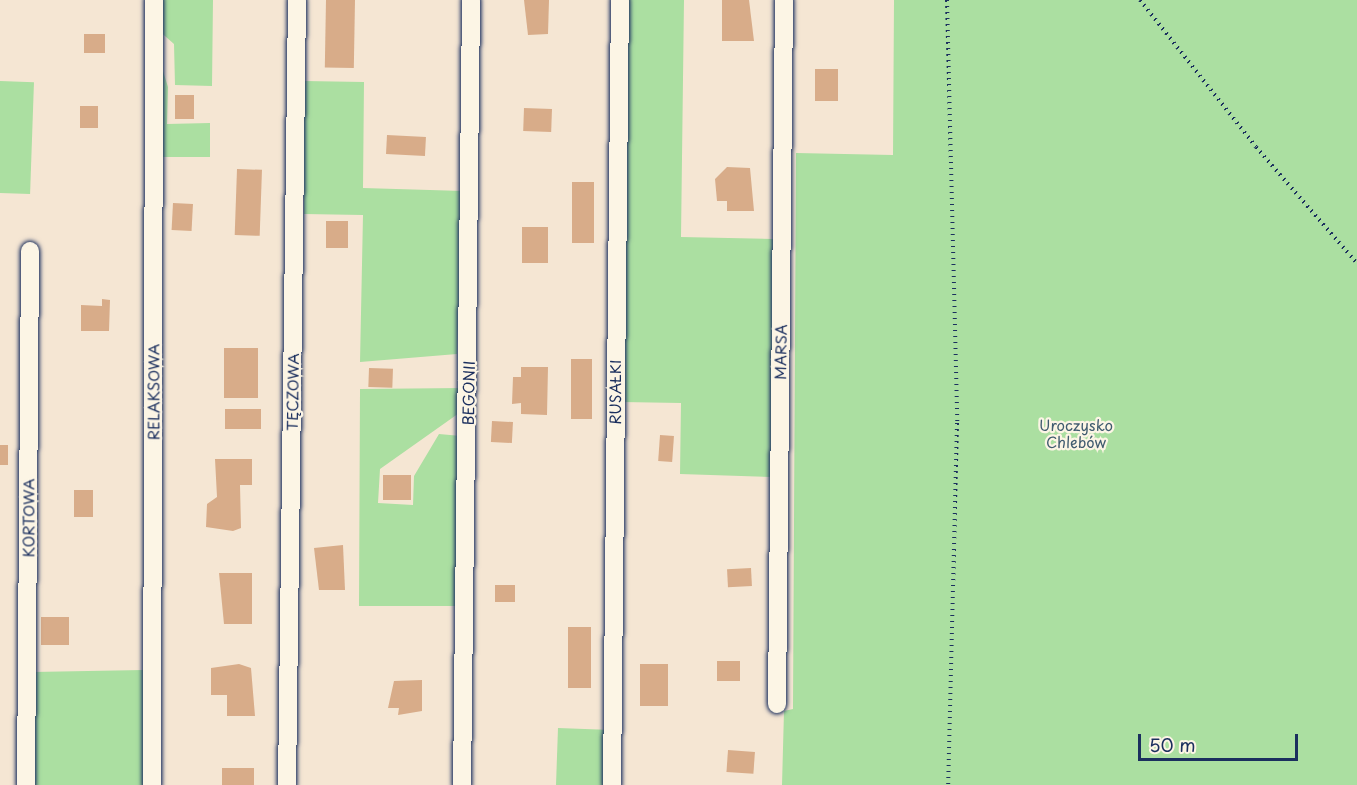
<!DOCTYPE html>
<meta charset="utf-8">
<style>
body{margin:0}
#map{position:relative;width:1357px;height:785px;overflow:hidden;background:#f5e6d3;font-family:"Playpen Sans",sans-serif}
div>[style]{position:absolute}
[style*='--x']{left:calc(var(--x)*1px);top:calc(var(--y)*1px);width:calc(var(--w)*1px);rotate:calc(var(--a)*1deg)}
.green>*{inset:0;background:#abdfa1;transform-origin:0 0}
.building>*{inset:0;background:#d8ac89;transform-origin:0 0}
.path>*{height:4px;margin-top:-2px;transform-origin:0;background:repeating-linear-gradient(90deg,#1b2f5e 0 1.5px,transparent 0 6px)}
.roads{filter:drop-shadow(0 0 2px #1b2f5e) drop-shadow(0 0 2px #1b2f5e)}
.street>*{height:18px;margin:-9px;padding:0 9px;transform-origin:9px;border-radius:9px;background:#fcf5e5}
span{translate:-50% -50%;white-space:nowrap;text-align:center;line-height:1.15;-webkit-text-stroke:4.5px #fcf5e5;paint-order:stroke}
.street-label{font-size:15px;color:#1b2f5e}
.park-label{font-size:15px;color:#3f5b6f}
.scale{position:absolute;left:1138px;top:734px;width:160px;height:27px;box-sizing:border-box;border:3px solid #1b2f5e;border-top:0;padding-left:8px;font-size:18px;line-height:21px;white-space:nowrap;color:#1b2f5e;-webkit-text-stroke:4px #fcf5e5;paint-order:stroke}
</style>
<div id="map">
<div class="green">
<div style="clip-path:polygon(157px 0,213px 0,212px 86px,175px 85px,174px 44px,157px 29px)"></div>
<div style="clip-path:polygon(627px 0,684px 0,681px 237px,773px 239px,772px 477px,680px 474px,681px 403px,622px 402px)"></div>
<div style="clip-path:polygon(894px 0,1357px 0,1357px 785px,782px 785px,784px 711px,793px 709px,796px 153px,893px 155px)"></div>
<div style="clip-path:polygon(157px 52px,168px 87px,167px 124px,210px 123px,210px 157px,156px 157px)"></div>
<div style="left:0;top:81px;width:34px;height:112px;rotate:2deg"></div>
<div style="clip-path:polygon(304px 81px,364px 82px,363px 188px,463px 191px,457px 354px,360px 362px,363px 215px,304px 214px)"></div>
<div style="clip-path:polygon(462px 388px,462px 411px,380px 469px,378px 503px,413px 505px,414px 476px,439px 434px,461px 436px,457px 606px,359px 606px,360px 389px)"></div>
<div style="left:143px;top:670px;width:115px;height:110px;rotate:89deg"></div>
<div style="left:558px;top:728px;width:47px;height:57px;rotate:2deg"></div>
</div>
<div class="building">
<div style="left:355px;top:0;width:68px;height:29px;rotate:91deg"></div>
<div style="clip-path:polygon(524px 0,549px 0,548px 34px,528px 35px)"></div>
<div style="clip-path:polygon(722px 0,749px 0,754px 41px,722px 41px)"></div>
<div style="left:84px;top:34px;width:21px;height:19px"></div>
<div style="left:815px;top:69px;width:23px;height:32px"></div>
<div style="left:175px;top:95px;width:19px;height:24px"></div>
<div style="left:80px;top:106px;width:18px;height:22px"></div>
<div style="left:524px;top:108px;width:28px;height:23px;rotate:2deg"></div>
<div style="left:387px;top:135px;width:39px;height:19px;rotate:3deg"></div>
<div style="clip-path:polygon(727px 167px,750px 168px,754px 211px,727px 211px,727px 201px,717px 201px,715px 179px)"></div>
<div style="left:237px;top:169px;width:25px;height:66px;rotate:2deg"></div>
<div style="left:572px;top:182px;width:22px;height:61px"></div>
<div style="left:173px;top:203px;width:20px;height:27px;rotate:3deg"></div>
<div style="left:326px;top:221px;width:22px;height:27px"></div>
<div style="left:522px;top:227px;width:26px;height:36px"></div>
<div style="clip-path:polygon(102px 299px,110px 300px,109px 331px,81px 331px,81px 305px,102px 306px)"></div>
<div style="left:224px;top:348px;width:34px;height:50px"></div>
<div style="left:571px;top:359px;width:21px;height:60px"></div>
<div style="clip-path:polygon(521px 367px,548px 367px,547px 415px,521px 414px,521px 403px,512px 404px,513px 377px,521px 377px)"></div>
<div style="left:369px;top:368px;width:24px;height:19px;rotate:2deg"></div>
<div style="left:225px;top:409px;width:36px;height:20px"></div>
<div style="left:492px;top:421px;width:21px;height:21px;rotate:3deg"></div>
<div style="left:660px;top:435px;width:14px;height:26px;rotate:4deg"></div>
<div style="left:0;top:445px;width:8px;height:20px"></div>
<div style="clip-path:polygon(215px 459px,252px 459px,252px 485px,240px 485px,241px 528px,233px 531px,206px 527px,207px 504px,217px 497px)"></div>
<div style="left:383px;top:475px;width:28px;height:25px"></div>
<div style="left:74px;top:490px;width:19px;height:27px"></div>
<div style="clip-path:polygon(343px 545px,345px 590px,319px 590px,314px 548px)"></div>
<div style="left:751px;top:568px;width:18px;height:24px;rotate:87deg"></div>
<div style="clip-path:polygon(219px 573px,252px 573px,252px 624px,224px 624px)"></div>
<div style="left:495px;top:585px;width:20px;height:17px"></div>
<div style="left:41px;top:617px;width:28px;height:28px"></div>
<div style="left:568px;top:627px;width:23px;height:61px"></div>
<div style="left:717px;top:661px;width:23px;height:20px"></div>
<div style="clip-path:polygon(239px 664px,251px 668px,255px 716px,227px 716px,227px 695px,211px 695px,211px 668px)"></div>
<div style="left:640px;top:664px;width:28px;height:42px"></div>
<div style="clip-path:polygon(422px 680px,422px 711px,398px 715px,399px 708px,388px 708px,394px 681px)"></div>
<div style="left:728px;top:750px;width:27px;height:22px;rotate:4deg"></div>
<div style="left:222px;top:768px;width:32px;height:17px"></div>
</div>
<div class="path">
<div style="--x:947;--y:0;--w:423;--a:88.6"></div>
<div style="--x:957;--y:423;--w:362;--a:91.4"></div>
<div style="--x:1140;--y:0;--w:187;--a:51.7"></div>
<div style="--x:1256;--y:147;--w:154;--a:49"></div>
</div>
<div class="roads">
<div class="street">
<div style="--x:777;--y:704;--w:704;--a:-89.43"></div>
<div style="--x:26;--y:785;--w:534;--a:-89.57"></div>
<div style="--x:152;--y:785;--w:785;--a:-89.85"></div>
<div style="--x:287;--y:785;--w:785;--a:-89.27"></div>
<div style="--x:462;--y:785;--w:785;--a:-89.34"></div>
<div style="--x:612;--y:785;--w:785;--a:-89.42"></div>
</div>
</div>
<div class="street-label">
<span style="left:780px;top:352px;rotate:-89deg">MARSA</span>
<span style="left:153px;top:392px;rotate:-90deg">RELAKSOWA</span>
<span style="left:292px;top:392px;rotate:-89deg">TĘCZOWA</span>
<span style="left:615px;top:392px;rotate:-90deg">RUSAŁKI</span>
<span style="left:468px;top:393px;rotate:-89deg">BEGONII</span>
<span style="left:28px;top:518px;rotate:-90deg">KORTOWA</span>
</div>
<div class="park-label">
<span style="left:1076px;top:433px">Uroczysko<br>Chlebów</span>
</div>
<div class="scale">50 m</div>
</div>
